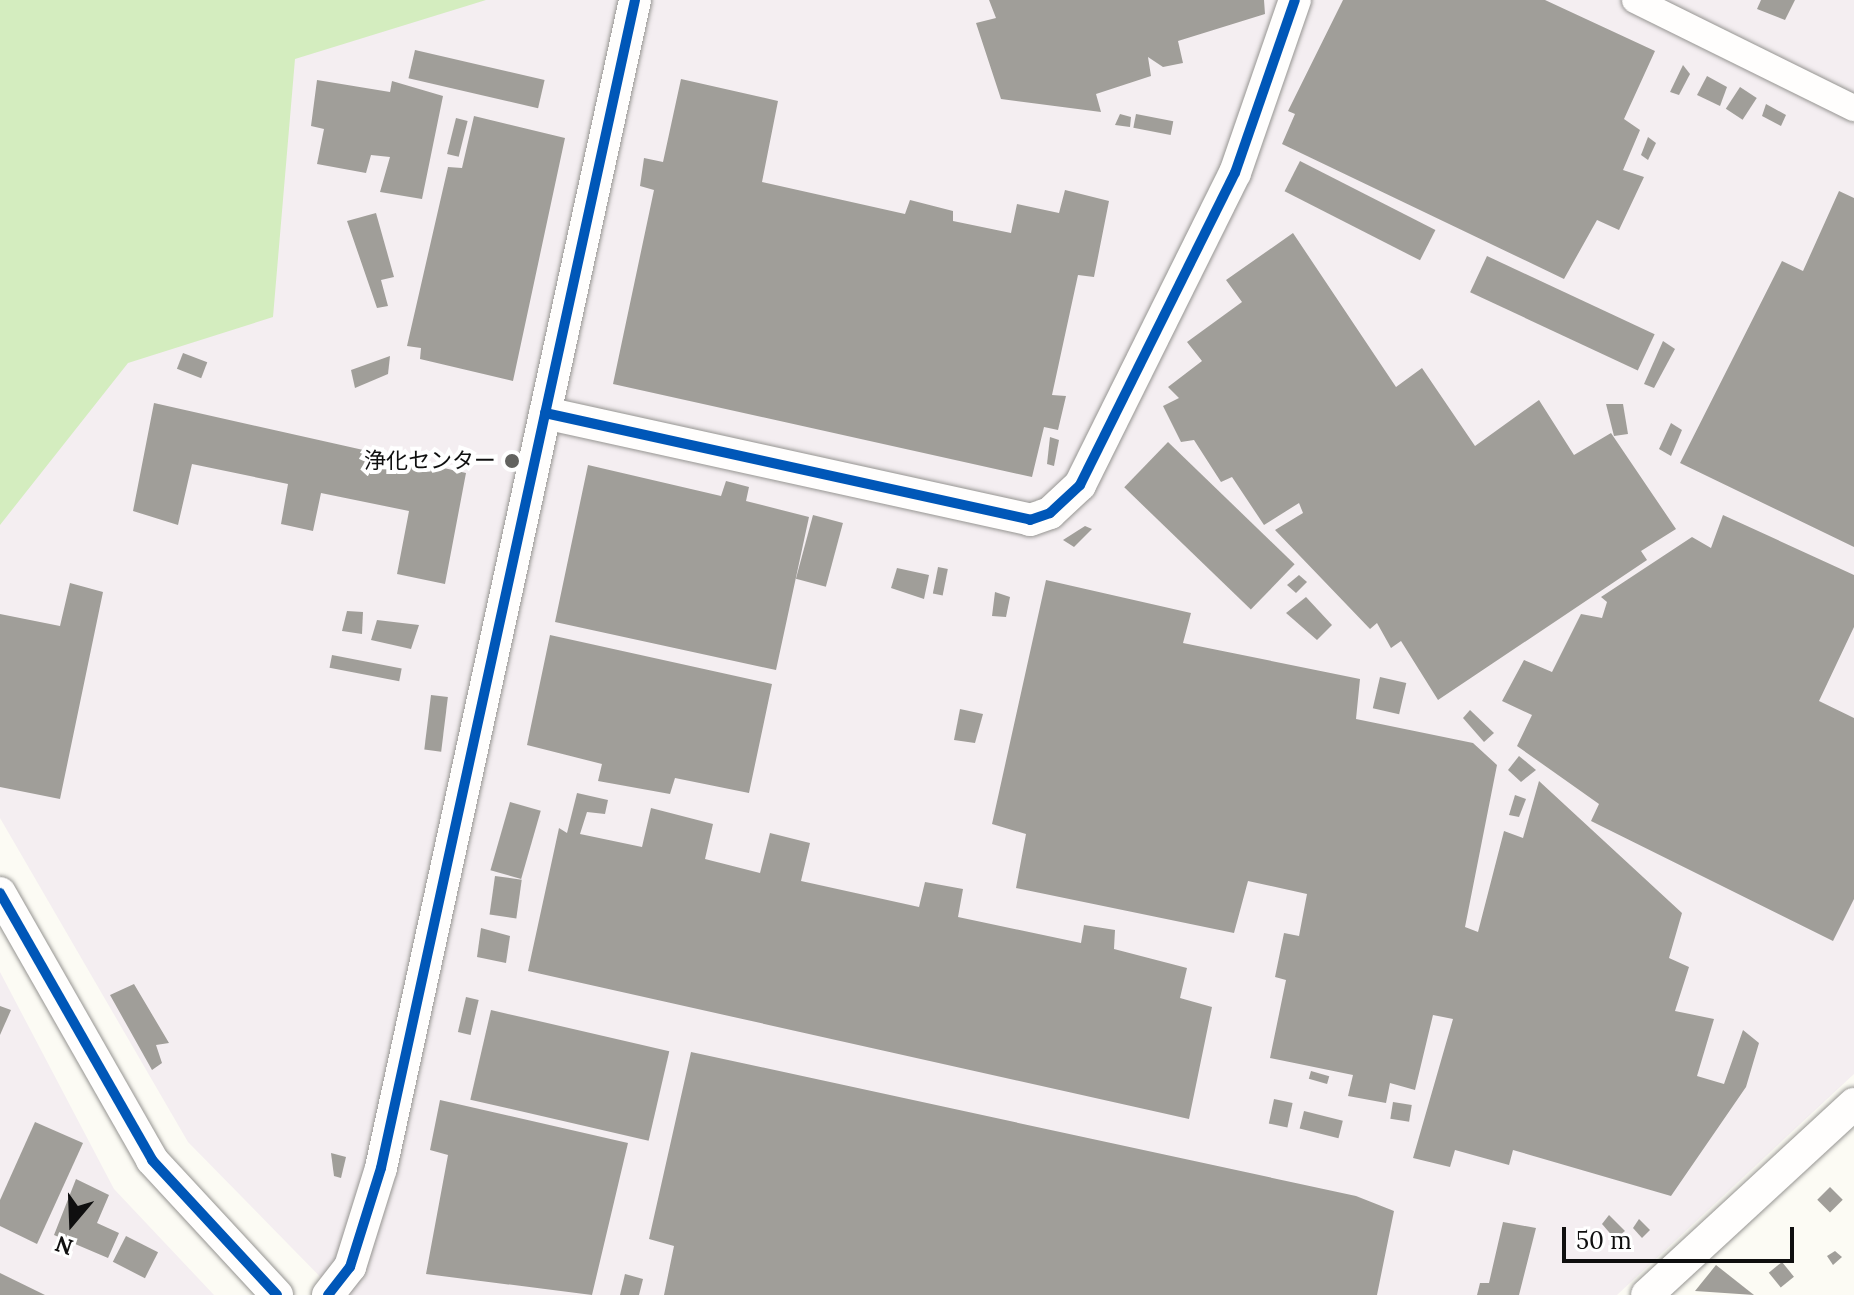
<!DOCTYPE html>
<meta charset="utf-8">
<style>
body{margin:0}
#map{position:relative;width:1854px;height:1295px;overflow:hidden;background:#fcfbf4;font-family:Lora,"Noto Sans JP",serif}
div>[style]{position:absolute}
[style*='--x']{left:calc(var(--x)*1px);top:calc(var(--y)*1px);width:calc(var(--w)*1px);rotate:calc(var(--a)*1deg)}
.industrial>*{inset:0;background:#f4eef1}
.forest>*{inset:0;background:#d4edbf}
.building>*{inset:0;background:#a09e99;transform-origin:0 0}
.roads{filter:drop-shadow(0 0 2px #969592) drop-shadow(0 0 2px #969592)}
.minor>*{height:26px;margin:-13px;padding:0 13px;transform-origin:13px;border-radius:13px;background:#fffefd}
.tertiary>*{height:32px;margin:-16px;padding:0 16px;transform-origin:16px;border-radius:16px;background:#fffefd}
.cycleway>*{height:10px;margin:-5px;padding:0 5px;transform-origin:5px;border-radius:5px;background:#0057b8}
.dots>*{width:22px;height:22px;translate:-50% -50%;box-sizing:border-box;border:4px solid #fff;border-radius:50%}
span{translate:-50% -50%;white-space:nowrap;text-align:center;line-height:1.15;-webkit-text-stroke:8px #fff;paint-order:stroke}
.poi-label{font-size:22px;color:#0f0f0f}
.right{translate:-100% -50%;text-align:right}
.north{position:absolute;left:32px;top:1183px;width:80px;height:80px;-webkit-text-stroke:6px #fff;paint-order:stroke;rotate:199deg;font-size:22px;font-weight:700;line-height:32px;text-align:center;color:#0f0f0f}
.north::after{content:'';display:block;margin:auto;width:28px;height:36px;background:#0f0f0f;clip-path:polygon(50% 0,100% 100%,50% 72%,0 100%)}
.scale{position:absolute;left:1562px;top:1227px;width:232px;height:36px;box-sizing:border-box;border:4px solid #0f0f0f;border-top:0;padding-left:10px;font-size:24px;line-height:28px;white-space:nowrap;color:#0f0f0f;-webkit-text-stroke:6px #fff;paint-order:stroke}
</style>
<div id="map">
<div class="industrial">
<div style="clip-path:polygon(0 0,1854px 0,1854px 1074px,1617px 1295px,338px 1295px,188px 1142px,0 818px)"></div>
<div style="clip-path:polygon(0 972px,114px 1189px,214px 1295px,0 1295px)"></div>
</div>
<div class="forest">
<div style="clip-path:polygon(0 0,486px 0,295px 59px,273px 317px,128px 363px,0 525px)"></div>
</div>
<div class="building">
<div style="clip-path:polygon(989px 0,1264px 0,1265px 14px,1178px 41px,1183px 63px,1163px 67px,1148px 57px,1151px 76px,1096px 94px,1101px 112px,1001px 99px,976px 23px,996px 18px)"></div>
<div style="clip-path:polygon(1343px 0,1545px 0,1655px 51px,1624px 119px,1640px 130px,1623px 170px,1644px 177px,1619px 230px,1597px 220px,1564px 279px,1282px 144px,1295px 114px,1288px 111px)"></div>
<div style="clip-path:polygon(1761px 0,1795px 0,1785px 20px,1757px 9px)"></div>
<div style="left:415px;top:50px;width:133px;height:29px;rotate:13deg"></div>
<div style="clip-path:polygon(1683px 65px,1690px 74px,1679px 95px,1670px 92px)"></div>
<div style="clip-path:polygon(1707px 76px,1727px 87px,1720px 106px,1697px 95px)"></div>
<div style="clip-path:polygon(681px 79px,778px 101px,762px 182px,905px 214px,910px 200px,953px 211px,953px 221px,1011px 233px,1017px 204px,1059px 213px,1065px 190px,1109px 201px,1094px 277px,1078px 275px,1052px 395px,1066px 396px,1058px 430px,1044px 427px,1032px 477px,613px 384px,654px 190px,640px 186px,644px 158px,663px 162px)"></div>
<div style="clip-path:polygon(317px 80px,390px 92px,392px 81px,443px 96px,422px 199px,380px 192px,390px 157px,371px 155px,366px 173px,317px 164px,324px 129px,311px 126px)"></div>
<div style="left:1740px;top:87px;width:20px;height:26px;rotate:33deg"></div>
<div style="clip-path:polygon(1766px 104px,1786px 115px,1781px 126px,1762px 116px)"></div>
<div style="clip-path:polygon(1120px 114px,1131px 117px,1130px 127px,1115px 125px)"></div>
<div style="left:1136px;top:114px;width:38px;height:14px;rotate:11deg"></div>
<div style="clip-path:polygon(474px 116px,565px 138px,513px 381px,420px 359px,421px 348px,407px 346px,448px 167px,462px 168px)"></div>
<div style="left:456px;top:118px;width:12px;height:37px;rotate:14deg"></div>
<div style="clip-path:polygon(1648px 137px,1656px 143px,1648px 160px,1641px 155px)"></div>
<div style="left:1300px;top:161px;width:152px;height:34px;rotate:27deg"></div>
<div style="clip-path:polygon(1839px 191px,1854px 198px,1854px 547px,1680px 463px,1782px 261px,1803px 271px)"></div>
<div style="clip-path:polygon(376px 213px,394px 277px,381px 280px,388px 306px,377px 308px,347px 221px)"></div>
<div style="clip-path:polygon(1293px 233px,1396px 387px,1422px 368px,1475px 446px,1539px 400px,1574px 455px,1611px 433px,1676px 529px,1641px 551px,1647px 560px,1438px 700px,1401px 641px,1391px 648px,1377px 623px,1370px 629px,1275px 530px,1303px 513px,1299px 503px,1264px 525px,1232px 477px,1221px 482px,1194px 440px,1181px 442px,1163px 406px,1179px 398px,1168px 387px,1202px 361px,1187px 342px,1242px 302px,1226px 280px)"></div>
<div style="left:1487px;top:256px;width:185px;height:40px;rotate:25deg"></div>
<div style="clip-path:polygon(1663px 341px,1675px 349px,1654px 388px,1644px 384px)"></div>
<div style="left:183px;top:353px;width:26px;height:17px;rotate:21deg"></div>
<div style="clip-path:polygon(390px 356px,388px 374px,355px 388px,351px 370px)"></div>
<div style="clip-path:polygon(154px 403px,466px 473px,445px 584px,397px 574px,409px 511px,321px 493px,313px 531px,281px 524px,288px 484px,192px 464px,178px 525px,133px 511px)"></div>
<div style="clip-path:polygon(1606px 404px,1623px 404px,1628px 434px,1614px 436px)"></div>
<div style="clip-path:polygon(1671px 423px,1682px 430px,1671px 456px,1659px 449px)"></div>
<div style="clip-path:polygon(1050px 437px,1059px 440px,1054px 466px,1047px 464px)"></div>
<div style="left:1168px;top:442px;width:176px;height:63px;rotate:44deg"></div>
<div style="clip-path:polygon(588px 465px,721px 496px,726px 481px,749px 487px,746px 501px,809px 517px,776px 670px,555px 622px)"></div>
<div style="left:813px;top:515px;width:31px;height:66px;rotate:15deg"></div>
<div style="clip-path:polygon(1723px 515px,1854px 575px,1854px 627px,1819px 701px,1854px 718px,1854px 899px,1833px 941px,1591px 821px,1599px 804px,1517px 746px,1532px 715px,1502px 701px,1524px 660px,1552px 672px,1581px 614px,1602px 618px,1607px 602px,1601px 597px,1692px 537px,1711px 548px)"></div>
<div style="clip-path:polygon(1085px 526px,1092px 529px,1074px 547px,1063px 540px)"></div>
<div style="left:938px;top:567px;width:10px;height:27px;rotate:11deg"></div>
<div style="clip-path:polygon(897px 568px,929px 575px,924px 599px,891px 588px)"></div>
<div style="clip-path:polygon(1299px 575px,1307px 582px,1296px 593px,1287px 585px)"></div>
<div style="clip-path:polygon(1046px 580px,1191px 613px,1183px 643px,1360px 679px,1356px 719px,1473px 743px,1497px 765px,1465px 927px,1478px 932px,1504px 831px,1523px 838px,1539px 781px,1682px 913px,1669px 958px,1689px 967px,1675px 1011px,1714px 1019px,1697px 1076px,1724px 1084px,1743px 1030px,1759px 1043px,1746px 1087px,1671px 1196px,1513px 1150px,1509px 1165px,1455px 1150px,1450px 1167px,1413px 1158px,1453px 1019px,1433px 1015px,1415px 1090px,1390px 1083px,1386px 1103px,1348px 1096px,1353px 1075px,1270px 1058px,1286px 980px,1275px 977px,1284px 933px,1299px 936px,1307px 894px,1248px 881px,1234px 933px,1016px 888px,1026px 834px,992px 824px)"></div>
<div style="clip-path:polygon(70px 583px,103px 592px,60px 799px,0 787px,0 614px,60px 626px)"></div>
<div style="clip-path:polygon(995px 592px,1010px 597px,1006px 617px,992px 616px)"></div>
<div style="clip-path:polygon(1306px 597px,1332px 625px,1317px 640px,1286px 613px)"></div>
<div style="clip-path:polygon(347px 611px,363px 612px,362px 634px,342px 631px)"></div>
<div style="clip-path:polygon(377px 620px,419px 625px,411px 649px,371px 640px)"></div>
<div style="clip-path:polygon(550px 635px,772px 684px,749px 793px,675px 778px,670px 794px,598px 781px,602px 764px,527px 745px)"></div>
<div style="left:332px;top:655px;width:71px;height:13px;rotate:11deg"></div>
<div style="left:1380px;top:677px;width:27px;height:32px;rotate:13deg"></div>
<div style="left:431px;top:695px;width:17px;height:55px;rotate:7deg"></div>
<div style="clip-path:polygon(960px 709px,983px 714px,975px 743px,954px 740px)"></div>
<div style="clip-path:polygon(1470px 710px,1494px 733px,1484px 742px,1463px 718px)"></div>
<div style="clip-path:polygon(1519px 756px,1536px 770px,1521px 782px,1508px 770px)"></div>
<div style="clip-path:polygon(577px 793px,608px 800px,605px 814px,587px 812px,580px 834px,642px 847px,651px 808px,713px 824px,705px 859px,760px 873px,770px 833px,810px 843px,801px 881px,919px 907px,925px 882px,963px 889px,958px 917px,1081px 943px,1084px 925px,1115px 930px,1114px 949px,1187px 968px,1180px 998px,1212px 1007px,1189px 1119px,528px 971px,559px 828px,567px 833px)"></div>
<div style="clip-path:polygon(1515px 795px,1526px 799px,1519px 817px,1509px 815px)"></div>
<div style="left:510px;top:802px;width:32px;height:71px;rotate:16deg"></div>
<div style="left:495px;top:876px;width:27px;height:39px;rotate:8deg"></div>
<div style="clip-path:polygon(481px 928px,510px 936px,506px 963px,477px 957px)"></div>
<div style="clip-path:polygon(134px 984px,169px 1043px,156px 1045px,162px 1063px,152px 1070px,110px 995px)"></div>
<div style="left:466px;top:997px;width:13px;height:36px;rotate:13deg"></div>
<div style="clip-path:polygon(0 1006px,11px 1010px,0 1035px)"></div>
<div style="left:491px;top:1010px;width:183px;height:92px;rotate:13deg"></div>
<div style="clip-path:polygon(691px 1052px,1356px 1196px,1394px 1211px,1377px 1295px,664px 1295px,674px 1246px,649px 1239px)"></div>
<div style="left:1311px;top:1071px;width:19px;height:8px;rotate:16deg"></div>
<div style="left:1274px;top:1099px;width:19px;height:25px;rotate:12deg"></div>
<div style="clip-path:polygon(440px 1100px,628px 1143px,592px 1295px,426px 1274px,448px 1155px,430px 1150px)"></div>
<div style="left:1393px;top:1102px;width:19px;height:17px;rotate:9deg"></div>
<div style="left:1304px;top:1111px;width:40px;height:18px;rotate:14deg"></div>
<div style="clip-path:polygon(35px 1122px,83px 1143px,37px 1244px,0 1226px,0 1200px)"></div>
<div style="clip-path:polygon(331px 1153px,346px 1157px,341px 1178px,334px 1176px)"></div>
<div style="clip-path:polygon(76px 1179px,109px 1195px,97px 1223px,119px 1233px,108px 1258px,54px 1235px)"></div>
<div style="left:1830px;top:1187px;width:18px;height:18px;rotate:45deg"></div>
<div style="clip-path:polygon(1609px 1215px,1625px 1231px,1615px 1239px,1602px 1224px)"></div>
<div style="clip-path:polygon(1639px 1219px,1650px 1230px,1642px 1238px,1633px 1228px)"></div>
<div style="clip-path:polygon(1503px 1222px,1536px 1228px,1519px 1295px,1477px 1295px,1480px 1283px,1489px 1283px)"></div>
<div style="left:126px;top:1236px;width:36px;height:29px;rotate:27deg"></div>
<div style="clip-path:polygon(1835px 1251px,1842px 1257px,1833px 1265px,1827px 1256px)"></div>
<div style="left:1782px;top:1262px;width:19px;height:17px;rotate:51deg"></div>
<div style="clip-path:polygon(1716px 1265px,1754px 1295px,1695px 1291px)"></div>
<div style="clip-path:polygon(0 1273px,45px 1295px,0 1295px)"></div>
<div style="clip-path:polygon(625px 1274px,643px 1279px,639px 1295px,620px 1295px)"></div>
</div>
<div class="roads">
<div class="minor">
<div style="--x:1635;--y:0;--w:244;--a:26.3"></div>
</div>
<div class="tertiary">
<div style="--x:545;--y:413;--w:497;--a:12.4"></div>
<div style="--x:1030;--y:520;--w:21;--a:-19"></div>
<div style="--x:1050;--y:513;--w:41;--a:-43"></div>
<div style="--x:1080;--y:485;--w:348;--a:-63.6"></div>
<div style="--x:1235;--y:173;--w:183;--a:-70.9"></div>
<div style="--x:0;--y:893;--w:307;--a:60.3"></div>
<div style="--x:152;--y:1160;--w:184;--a:47.2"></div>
<div style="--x:328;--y:1295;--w:36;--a:-52"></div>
<div style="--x:350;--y:1267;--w:104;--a:-72.6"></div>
<div style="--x:381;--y:1168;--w:1195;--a:-77.73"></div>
<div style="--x:1647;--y:1295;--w:282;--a:-42.7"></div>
</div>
</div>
<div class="cycleway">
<div style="--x:545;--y:413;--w:497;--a:12.4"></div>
<div style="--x:1030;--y:520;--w:21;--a:-19"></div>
<div style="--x:1050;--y:513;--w:41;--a:-43"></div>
<div style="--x:1080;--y:485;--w:348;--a:-63.6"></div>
<div style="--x:1235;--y:173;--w:183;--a:-70.9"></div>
<div style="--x:0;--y:893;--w:307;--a:60.3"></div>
<div style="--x:152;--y:1160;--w:184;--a:47.2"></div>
<div style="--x:328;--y:1295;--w:36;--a:-52"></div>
<div style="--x:350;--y:1267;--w:104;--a:-72.6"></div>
<div style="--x:381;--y:1168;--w:1195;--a:-77.73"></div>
</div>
<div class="dots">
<div style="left:512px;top:461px;background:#62625f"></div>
</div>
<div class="poi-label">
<span class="right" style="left:496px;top:461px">浄化センター</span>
</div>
<div class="north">N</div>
<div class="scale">50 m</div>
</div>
